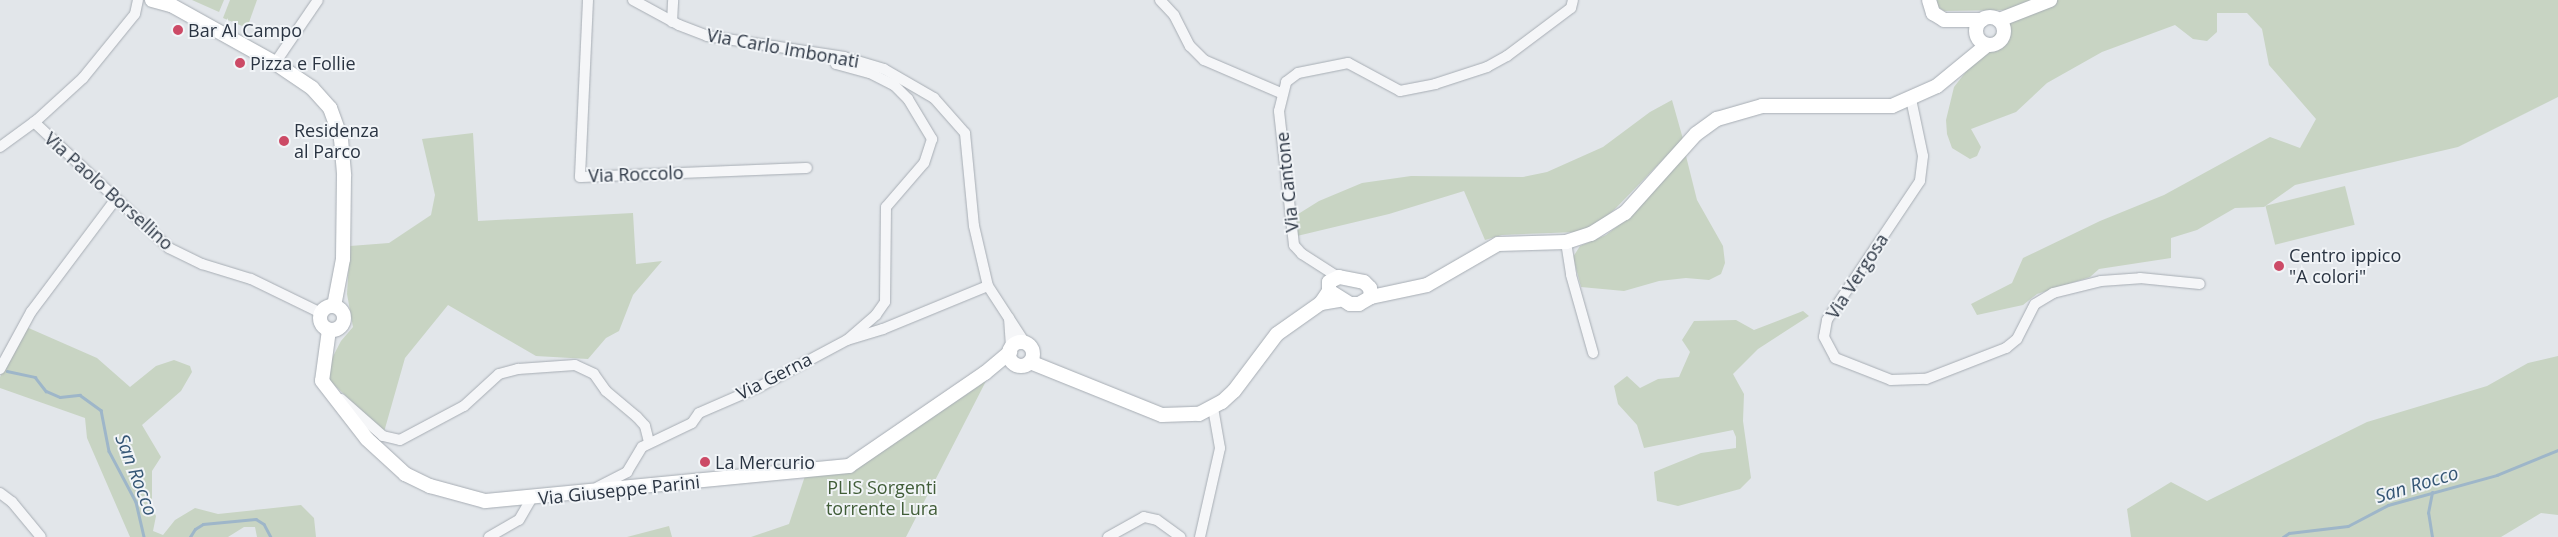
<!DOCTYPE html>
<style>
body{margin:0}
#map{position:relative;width:2558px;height:537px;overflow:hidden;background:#e2e6ea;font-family:"Open Sans",sans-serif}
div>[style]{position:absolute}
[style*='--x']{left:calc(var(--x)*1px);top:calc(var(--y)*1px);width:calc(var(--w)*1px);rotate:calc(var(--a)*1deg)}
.green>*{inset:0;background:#c8d4c3;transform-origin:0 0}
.stream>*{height:2.5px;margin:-1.25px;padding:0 1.25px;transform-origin:1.25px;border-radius:1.25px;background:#9eb6c9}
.roads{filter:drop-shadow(0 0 1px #a7adb4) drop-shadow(0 0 1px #a7adb4)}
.street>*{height:10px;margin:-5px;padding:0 5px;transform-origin:5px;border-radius:5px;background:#f5f6f8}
.secondary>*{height:14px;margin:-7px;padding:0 7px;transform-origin:7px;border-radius:7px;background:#fff}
.secondary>.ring{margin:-7px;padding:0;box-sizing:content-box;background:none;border:14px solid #fff;border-radius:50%}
.dots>*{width:14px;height:14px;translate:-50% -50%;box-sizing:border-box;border:2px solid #f1f4f7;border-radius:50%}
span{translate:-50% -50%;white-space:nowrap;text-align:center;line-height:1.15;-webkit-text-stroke:4px #f1f4f7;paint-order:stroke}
.poi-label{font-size:18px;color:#2a3442}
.left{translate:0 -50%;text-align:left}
.street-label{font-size:18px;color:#2a3442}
.park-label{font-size:18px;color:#415d38}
.water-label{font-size:19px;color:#355675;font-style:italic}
</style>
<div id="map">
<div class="green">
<div style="clip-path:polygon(192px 0,224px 0,219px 12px)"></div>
<div style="clip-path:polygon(230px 0,257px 0,247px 28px,223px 18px)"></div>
<div style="clip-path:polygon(1936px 0,2558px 0,2558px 97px,2458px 147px,2295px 185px,2264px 207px,2235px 208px,2197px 230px,2171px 238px,2171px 258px,2099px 269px,2090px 277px,2037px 294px,2023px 305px,1977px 315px,1971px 304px,2012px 283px,2023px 258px,2100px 221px,2164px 195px,2270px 137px,2300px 148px,2316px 119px,2269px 65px,2262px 29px,2247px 13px,2217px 13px,2217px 32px,2207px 41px,2193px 39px,2175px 25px,2102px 52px,2047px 83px,2016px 112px,1971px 129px,1981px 147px,1977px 156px,1970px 159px,1952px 148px,1947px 134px,1946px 120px,1954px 87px,2014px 10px,1944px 11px,1935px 5px)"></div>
<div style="clip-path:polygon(1672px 100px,1683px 139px,1614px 210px,1598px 223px,1577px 232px,1502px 235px,1485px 240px,1464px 191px,1389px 214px,1297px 236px,1295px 216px,1319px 201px,1362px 183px,1411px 176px,1523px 177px,1547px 172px,1603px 147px,1650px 112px)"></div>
<div style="clip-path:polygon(473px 133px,478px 221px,633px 213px,636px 264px,662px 261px,633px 295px,619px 331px,606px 338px,588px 359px,536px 356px,448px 305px,405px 358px,384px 432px,330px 381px,329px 375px,329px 364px,341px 341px,353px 327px,347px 294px,350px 246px,389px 243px,431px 215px,435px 195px,422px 139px)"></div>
<div style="clip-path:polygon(1686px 156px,1697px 200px,1723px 246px,1725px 263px,1721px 274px,1709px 280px,1686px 278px,1659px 281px,1624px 291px,1581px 287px,1573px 257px,1580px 246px,1606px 235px,1624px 221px)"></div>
<div style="left:2345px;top:186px;width:40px;height:82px;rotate:76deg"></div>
<div style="clip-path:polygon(1803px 311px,1809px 316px,1758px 349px,1733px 374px,1744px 394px,1743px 421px,1751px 478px,1740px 489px,1678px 506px,1657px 501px,1654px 472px,1701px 453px,1736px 448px,1736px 437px,1733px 430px,1644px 448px,1637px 425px,1618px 404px,1614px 386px,1627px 376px,1640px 388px,1658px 379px,1679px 377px,1690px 352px,1682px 340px,1694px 321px,1736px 320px,1754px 330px)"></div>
<div style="clip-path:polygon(24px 326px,97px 358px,130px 387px,156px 366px,174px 360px,190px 366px,192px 372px,181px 391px,142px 425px,161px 457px,152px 471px,152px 508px,156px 516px,153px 531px,163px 535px,175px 520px,195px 508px,218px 514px,301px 505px,314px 518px,316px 537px,257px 537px,255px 527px,244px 527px,228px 537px,130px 537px,87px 438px,85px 418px,0 388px,0 377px)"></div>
<div style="clip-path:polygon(2558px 356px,2558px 515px,2541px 513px,2501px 537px,2131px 537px,2127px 509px,2171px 482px,2207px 501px,2367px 422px,2487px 386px,2528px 363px)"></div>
<div style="clip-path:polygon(986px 381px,906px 537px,751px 537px,789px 524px,805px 476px,854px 471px)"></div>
<div style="clip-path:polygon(669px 526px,672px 537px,627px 537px)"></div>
</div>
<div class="stream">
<div style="--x:7;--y:371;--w:29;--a:12"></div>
<div style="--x:35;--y:377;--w:18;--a:52"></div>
<div style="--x:46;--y:391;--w:15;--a:23"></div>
<div style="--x:60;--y:397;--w:20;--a:-6"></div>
<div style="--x:80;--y:395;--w:26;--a:36"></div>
<div style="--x:101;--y:410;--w:42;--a:79"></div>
<div style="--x:109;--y:451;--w:58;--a:62.1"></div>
<div style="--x:136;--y:502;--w:36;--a:77"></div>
<div style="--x:190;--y:537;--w:9;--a:-58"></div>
<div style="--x:195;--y:529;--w:9;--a:-32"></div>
<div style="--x:203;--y:524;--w:53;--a:-5.4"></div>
<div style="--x:256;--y:519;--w:9;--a:32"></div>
<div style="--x:264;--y:524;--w:15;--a:62"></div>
<div style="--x:2283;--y:537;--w:7;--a:-34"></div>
<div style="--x:2289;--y:533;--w:59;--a:-6.8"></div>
<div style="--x:2348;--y:526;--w:45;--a:-27.7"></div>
<div style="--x:2388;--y:505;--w:113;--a:-15.4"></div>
<div style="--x:2497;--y:475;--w:66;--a:-22.3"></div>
<div style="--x:2432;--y:537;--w:24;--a:-99"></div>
<div style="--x:2428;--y:513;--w:21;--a:-79"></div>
</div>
<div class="roads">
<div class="street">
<div style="--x:588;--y:0;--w:177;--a:92.6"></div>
<div style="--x:580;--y:177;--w:227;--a:-2.3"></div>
<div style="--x:633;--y:0;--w:52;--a:28.5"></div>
<div style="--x:679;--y:25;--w:30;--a:21"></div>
<div style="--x:707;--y:36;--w:139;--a:8.7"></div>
<div style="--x:844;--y:57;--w:42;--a:16.7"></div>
<div style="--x:884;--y:69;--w:58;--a:30.1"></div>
<div style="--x:934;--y:98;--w:47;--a:48.5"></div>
<div style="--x:965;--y:133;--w:93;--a:84.5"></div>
<div style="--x:974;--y:226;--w:62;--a:76.9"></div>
<div style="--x:988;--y:286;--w:68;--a:57"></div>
<div style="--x:1160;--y:0;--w:21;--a:47"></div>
<div style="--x:1174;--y:15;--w:35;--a:63"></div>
<div style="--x:1190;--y:46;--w:20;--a:45"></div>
<div style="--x:1204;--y:60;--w:84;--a:23.2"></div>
<div style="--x:672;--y:22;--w:22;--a:-87"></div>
<div style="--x:836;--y:56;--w:8;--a:90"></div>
<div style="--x:836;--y:64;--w:35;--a:15"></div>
<div style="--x:870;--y:73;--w:27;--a:27"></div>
<div style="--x:894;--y:85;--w:20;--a:45"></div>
<div style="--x:908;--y:99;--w:47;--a:59"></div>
<div style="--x:932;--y:139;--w:25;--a:108"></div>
<div style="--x:924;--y:163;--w:58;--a:130.8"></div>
<div style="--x:886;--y:207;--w:95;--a:90.6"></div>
<div style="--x:885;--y:302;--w:16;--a:125"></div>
<div style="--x:876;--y:315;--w:37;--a:139"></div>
<div style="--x:275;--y:63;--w:76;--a:-55.7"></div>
<div style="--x:1911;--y:99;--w:58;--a:78.1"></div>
<div style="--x:1923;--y:156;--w:25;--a:97"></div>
<div style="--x:1920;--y:181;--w:167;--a:123.8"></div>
<div style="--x:1827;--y:320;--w:17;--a:100"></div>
<div style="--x:1824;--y:337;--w:24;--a:62"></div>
<div style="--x:1835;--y:358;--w:60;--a:21.4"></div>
<div style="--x:1891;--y:380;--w:35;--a:-2"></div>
<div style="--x:1926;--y:379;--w:86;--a:-21.2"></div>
<div style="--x:2006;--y:348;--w:14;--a:-39"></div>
<div style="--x:2017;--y:339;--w:39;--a:-63"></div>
<div style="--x:2035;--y:304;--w:21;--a:-31"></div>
<div style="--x:2053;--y:293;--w:49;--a:-14"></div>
<div style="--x:2101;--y:281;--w:39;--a:-4"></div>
<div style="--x:2140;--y:278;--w:60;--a:5.7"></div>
<div style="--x:34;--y:122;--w:185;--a:43"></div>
<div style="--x:169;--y:248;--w:37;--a:26"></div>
<div style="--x:202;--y:264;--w:51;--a:17"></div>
<div style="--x:251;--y:279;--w:78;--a:25.9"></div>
<div style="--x:0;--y:147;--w:46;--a:-36.1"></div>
<div style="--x:37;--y:120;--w:62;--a:-42.4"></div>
<div style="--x:83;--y:78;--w:82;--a:-50.9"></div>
<div style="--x:135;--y:14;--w:14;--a:-78"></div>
<div style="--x:1566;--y:242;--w:33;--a:81"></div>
<div style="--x:1571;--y:275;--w:81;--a:74.2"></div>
<div style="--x:1338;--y:277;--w:43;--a:-147.4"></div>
<div style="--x:1302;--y:254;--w:12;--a:-132"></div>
<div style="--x:1294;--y:245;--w:135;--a:-96.4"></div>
<div style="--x:1279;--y:111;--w:30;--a:-76"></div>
<div style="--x:1286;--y:82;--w:15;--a:-37"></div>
<div style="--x:1298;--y:73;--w:51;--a:-11.3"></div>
<div style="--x:1348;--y:63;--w:59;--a:28.3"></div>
<div style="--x:1400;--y:91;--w:36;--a:-11"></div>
<div style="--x:1435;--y:84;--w:55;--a:-18.1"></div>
<div style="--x:1487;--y:67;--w:23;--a:-29"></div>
<div style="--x:1507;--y:56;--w:80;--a:-36.9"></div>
<div style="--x:1571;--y:8;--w:8;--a:-76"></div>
<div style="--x:1009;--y:318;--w:31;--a:86"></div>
<div style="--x:0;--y:369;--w:65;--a:-61.5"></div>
<div style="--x:31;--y:312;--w:140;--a:-53.1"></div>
<div style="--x:341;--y:399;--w:56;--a:41.4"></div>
<div style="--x:383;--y:436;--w:17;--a:13"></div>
<div style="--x:400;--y:440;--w:72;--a:-28"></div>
<div style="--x:464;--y:406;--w:47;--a:-42.4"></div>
<div style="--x:499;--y:374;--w:20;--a:-15"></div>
<div style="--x:518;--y:369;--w:57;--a:-4"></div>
<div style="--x:575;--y:365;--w:21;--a:25"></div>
<div style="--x:594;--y:374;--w:21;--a:55"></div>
<div style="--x:606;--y:391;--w:40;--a:40"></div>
<div style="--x:637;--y:417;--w:12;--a:48"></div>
<div style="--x:645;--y:426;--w:16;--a:76"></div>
<div style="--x:598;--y:487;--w:33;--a:-27"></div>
<div style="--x:627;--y:472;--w:29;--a:-59"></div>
<div style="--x:642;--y:447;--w:55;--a:-25.6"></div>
<div style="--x:692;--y:423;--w:12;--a:-55"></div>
<div style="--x:699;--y:413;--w:65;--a:-23.4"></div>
<div style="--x:759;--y:387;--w:100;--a:-28.1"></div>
<div style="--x:847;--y:340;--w:38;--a:-17"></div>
<div style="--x:883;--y:329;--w:113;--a:-22.3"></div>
<div style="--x:0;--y:493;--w:15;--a:37"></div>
<div style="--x:12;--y:502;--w:45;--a:50.4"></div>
<div style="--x:489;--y:537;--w:34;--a:-30"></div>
<div style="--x:519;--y:520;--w:24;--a:-60"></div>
<div style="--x:1108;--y:537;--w:41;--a:-29.1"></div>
<div style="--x:1144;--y:517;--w:13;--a:13"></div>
<div style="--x:1157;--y:520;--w:29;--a:36"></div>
<div style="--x:1200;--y:537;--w:91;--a:-77.3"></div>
<div style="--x:1220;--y:448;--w:41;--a:-99.9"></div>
</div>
<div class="secondary">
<div style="--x:152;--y:0;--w:20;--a:15"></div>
<div style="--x:171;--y:5;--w:119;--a:29.1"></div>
<div style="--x:275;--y:63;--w:45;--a:34"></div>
<div style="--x:312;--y:88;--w:27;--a:48"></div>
<div style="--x:330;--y:108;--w:33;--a:70"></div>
<div style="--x:341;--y:139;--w:37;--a:85"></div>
<div style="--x:344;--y:176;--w:83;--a:90.7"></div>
<div style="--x:343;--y:259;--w:48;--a:100.8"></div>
<div style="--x:1929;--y:0;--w:14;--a:73"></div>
<div style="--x:1933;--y:13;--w:13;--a:32"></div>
<div style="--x:1944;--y:20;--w:38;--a:0"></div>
<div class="ring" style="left:1976px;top:17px;width:14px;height:14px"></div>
<div style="--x:1999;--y:20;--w:55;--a:-21.4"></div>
<div style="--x:1371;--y:297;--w:57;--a:-12.1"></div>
<div style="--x:1427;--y:285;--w:82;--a:-30"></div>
<div style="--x:1498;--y:244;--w:68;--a:-1.7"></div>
<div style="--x:1566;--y:242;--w:26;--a:-18"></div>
<div style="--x:1591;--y:234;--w:40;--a:-32"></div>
<div style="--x:1625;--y:213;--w:106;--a:-48.1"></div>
<div style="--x:1696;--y:134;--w:26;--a:-36"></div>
<div style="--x:1717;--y:119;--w:47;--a:-16.1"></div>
<div style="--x:1762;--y:106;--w:130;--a:0"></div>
<div style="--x:1892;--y:106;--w:49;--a:-24"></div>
<div style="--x:1937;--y:86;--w:65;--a:-39.4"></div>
<div style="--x:1321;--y:303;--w:14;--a:-56"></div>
<div style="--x:1329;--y:291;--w:9;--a:-90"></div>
<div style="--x:1329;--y:282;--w:11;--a:-27"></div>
<div style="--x:1339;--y:277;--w:25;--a:11"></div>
<div style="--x:1364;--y:282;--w:8;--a:45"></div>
<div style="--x:1370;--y:288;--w:9;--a:84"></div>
<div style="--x:1371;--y:297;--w:14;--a:150"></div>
<div style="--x:1359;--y:304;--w:9;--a:180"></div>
<div style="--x:1350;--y:304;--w:25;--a:-148"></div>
<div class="ring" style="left:320px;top:306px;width:10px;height:10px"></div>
<div style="--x:329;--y:330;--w:51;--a:97.8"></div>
<div style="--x:322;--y:381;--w:73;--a:52.2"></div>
<div style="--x:367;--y:439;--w:52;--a:42.6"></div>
<div style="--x:405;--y:474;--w:28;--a:26"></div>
<div style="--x:430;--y:486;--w:57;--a:15.3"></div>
<div style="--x:485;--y:501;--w:366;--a:-5.5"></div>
<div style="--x:849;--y:466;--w:165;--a:-34.4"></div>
<div style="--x:985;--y:373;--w:33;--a:-40"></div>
<div class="ring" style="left:1009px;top:342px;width:10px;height:10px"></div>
<div style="--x:1030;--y:362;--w:142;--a:21.9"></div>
<div style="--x:1162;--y:415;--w:37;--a:-2"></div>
<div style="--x:1199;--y:414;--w:26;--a:-28"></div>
<div style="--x:1222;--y:402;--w:16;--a:-43"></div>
<div style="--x:1234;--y:391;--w:71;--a:-53"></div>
<div style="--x:1277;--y:334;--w:54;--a:-35.2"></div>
<div style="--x:1321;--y:303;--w:18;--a:-9"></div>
</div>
</div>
<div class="dots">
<div style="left:178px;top:30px;background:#cc4a66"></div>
<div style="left:240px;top:63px;background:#cc4a66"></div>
<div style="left:284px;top:141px;background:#cc4a66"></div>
<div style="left:2279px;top:266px;background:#cc4a66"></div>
<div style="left:705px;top:462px;background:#cc4a66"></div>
</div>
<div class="poi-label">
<span class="left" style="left:188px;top:30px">Bar Al Campo</span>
<span class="left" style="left:250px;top:63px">Pizza e Follie</span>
<span class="left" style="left:294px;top:141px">Residenza<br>al Parco</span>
<span class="left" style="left:2289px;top:266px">Centro ippico<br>"A colori"</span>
<span class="left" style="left:715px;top:462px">La Mercurio</span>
</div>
<div class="street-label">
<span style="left:783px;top:48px;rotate:10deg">Via Carlo Imbonati</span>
<span style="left:636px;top:174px;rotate:-2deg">Via Roccolo</span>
<span style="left:1287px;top:182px;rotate:-96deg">Via Cantone</span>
<span style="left:109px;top:191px;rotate:42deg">Via Paolo Borsellino</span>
<span style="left:1857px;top:276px;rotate:-57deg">Via Vergosa</span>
<span style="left:774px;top:376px;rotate:-27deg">Via Gerna</span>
<span style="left:619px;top:490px;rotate:-6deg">Via Giuseppe Parini</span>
</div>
<div class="park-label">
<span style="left:882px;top:498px">PLIS Sorgenti<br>torrente Lura</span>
</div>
<div class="water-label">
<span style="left:136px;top:475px;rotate:69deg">San Rocco</span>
<span style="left:2417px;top:485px;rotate:-17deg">San Rocco</span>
</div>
</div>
